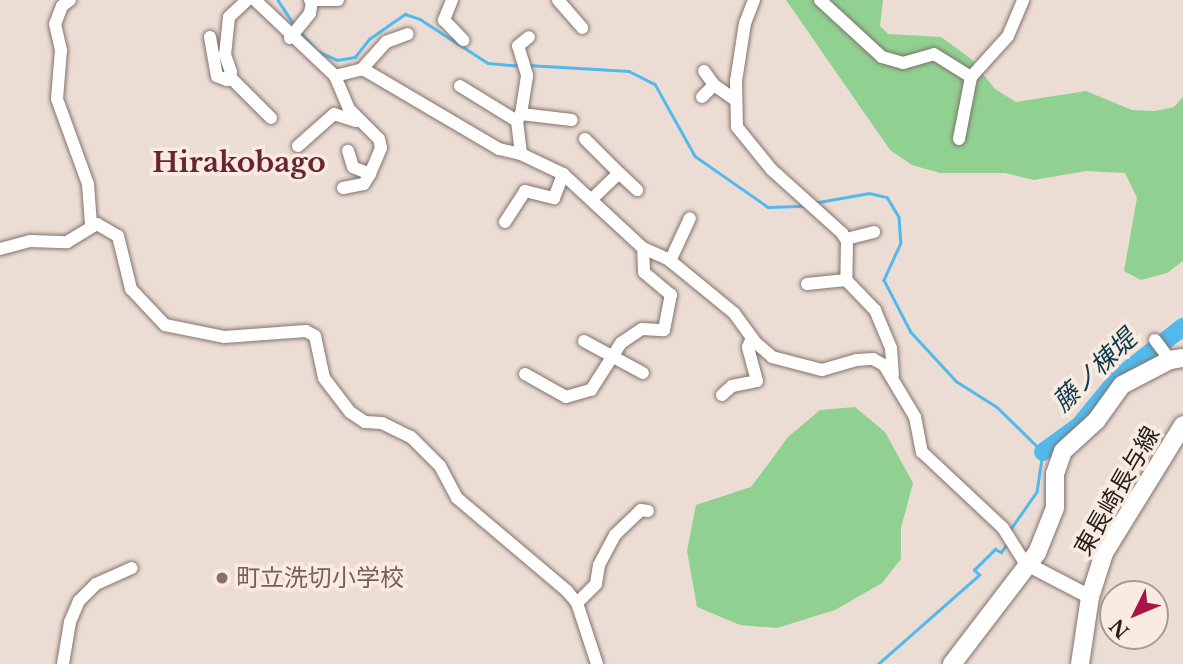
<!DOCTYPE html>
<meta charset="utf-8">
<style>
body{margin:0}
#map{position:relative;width:1183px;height:664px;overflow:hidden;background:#ecddd4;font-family:"Libre Baskerville","Noto Sans JP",serif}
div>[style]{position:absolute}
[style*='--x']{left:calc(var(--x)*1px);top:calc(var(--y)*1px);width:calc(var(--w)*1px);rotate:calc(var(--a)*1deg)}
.green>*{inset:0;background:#90d191}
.stream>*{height:2.5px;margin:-1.25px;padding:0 1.25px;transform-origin:1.25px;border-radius:1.25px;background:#53b9ed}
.river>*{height:18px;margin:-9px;padding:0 9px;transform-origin:9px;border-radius:9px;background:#53b9ed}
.roads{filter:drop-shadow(0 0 2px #81736b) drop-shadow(0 0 2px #81736b)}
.minor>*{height:12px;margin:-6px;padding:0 6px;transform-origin:6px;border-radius:6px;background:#fff}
.tertiary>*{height:14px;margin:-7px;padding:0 7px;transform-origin:7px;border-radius:7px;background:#fff}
.primary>*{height:18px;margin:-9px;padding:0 9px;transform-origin:9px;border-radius:9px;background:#fff}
.dots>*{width:19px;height:19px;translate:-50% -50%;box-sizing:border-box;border:4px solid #faebe1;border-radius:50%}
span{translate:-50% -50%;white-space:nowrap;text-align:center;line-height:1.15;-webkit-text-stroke:7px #faebe1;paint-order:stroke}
.street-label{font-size:24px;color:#26201d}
.education-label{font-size:24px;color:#785e54}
.left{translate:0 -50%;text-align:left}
.water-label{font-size:26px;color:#0d3a4f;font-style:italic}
.quarter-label{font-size:28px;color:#692434;font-weight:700}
.north{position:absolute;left:1099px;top:580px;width:70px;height:70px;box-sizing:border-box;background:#faebe1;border:2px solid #a59a93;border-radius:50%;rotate:227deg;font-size:19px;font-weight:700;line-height:28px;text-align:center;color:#26201d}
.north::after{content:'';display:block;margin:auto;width:24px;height:32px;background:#a81348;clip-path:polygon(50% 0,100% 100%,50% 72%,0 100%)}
</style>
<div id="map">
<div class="green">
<div style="clip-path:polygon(786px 0,883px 0,880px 26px,888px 34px,941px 37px,970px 58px,995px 89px,1016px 102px,1086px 91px,1132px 110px,1155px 111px,1174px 107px,1183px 97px,1183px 261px,1167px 273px,1141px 280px,1124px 271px,1137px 198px,1125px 173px,1086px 171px,1034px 180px,1005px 173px,940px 173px,912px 165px,890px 150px)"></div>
<div style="clip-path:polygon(855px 407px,885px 432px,913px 483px,901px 528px,901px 559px,882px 583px,835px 610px,777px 628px,740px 625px,697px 607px,687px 551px,696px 505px,751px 487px,788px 437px,820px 410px)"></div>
</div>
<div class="stream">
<div style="--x:278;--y:0;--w:31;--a:57"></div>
<div style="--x:300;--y:31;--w:26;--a:50"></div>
<div style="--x:317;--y:51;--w:22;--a:24"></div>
<div style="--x:337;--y:60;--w:18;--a:-9"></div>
<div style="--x:355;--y:57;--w:23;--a:-52"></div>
<div style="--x:369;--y:39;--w:44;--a:-34.8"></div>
<div style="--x:405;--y:14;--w:16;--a:18"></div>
<div style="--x:420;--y:19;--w:81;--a:32.9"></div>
<div style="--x:488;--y:63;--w:32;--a:5"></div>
<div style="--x:527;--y:65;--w:102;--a:3.4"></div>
<div style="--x:629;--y:71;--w:29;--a:27"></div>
<div style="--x:655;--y:84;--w:82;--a:60.9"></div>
<div style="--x:695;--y:156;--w:89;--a:34.9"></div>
<div style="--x:768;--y:207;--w:36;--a:-2"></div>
<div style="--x:813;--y:203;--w:57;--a:-10.1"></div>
<div style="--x:869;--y:193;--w:18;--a:13"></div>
<div style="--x:887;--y:197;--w:23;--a:59"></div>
<div style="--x:899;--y:217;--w:26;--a:86"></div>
<div style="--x:901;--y:243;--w:41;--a:114.7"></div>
<div style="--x:884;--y:280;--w:59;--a:62.6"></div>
<div style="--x:911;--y:332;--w:67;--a:47.4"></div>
<div style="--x:956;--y:381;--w:49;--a:32.4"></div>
<div style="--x:997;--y:407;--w:64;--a:44.4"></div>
<div style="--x:1043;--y:452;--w:40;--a:98.5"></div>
<div style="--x:1037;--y:492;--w:49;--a:125"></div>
<div style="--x:878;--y:664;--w:135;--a:-41.4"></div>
<div style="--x:979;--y:575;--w:7;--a:-135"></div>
<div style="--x:974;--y:570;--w:30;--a:-45"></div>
<div style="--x:995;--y:549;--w:7;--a:27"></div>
<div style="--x:1001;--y:552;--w:10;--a:-53"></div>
</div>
<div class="river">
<div style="--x:1043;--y:452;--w:46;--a:-36.1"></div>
<div style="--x:1080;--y:425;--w:63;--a:-50.8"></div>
<div style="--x:1120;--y:376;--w:80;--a:-37.9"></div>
</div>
<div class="roads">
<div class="minor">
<div style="--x:70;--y:0;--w:10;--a:143"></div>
<div style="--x:62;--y:6;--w:19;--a:111"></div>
<div style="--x:55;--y:24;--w:27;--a:77"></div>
<div style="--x:61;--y:50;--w:49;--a:94.7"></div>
<div style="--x:57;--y:99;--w:90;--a:70"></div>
<div style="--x:88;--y:184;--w:41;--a:85.8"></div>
<div style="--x:255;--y:0;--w:110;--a:43.5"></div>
<div style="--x:335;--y:76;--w:29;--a:-14"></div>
<div style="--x:363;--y:69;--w:158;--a:30.5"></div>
<div style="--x:499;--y:149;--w:23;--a:13"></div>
<div style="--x:521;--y:154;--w:47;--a:25.5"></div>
<div style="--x:563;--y:174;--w:109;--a:42.8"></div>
<div style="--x:643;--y:248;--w:27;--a:24"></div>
<div style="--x:668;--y:259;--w:85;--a:39.3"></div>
<div style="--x:734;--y:313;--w:36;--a:54"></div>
<div style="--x:755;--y:342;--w:23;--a:41"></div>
<div style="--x:772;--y:357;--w:52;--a:14.6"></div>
<div style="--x:822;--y:370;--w:36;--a:-16"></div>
<div style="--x:857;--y:360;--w:16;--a:-4"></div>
<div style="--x:873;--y:359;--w:13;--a:29"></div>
<div style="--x:884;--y:365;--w:61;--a:59.2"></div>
<div style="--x:915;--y:417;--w:36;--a:79"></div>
<div style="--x:922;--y:452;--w:111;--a:43.2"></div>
<div style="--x:1003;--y:528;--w:41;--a:57.8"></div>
<div style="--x:310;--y:0;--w:28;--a:0"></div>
<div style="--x:452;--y:0;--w:22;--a:112"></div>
<div style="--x:444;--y:20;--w:28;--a:46"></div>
<div style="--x:558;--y:0;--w:37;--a:49"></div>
<div style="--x:754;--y:0;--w:25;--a:111"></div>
<div style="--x:745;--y:23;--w:59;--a:98.8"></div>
<div style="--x:736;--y:81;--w:46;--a:88.8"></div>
<div style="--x:737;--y:127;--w:55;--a:50.9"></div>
<div style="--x:772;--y:170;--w:94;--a:42"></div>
<div style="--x:842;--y:233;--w:9;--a:58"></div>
<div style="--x:847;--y:241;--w:39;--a:91"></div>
<div style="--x:846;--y:280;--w:42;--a:46"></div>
<div style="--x:875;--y:310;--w:41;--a:67.2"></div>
<div style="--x:891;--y:348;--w:27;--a:86"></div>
<div style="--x:820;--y:0;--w:84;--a:42.6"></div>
<div style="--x:882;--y:57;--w:22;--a:16"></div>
<div style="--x:903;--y:63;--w:32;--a:-16"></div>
<div style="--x:934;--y:54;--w:44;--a:31.9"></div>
<div style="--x:210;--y:37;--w:40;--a:80"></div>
<div style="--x:217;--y:76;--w:11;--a:22"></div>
<div style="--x:227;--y:80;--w:9;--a:-63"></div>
<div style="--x:231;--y:72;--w:18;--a:-109"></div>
<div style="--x:225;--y:55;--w:38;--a:-84"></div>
<div style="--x:229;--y:17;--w:25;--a:-43"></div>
<div style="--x:290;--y:38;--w:32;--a:-51"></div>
<div style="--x:310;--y:13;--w:11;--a:-80"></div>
<div style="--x:361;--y:70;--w:38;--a:-48"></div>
<div style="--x:386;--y:42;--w:23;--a:-20"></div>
<div style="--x:704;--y:71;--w:17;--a:54"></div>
<div style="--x:714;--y:85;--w:24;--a:35"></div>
<div style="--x:335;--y:76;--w:36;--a:67"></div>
<div style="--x:349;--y:109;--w:42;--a:45"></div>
<div style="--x:379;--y:139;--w:9;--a:77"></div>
<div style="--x:381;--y:148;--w:28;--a:113"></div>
<div style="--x:370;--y:174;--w:18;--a:-158"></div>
<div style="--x:353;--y:167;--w:17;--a:-107"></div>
<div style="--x:230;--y:77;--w:58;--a:45"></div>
<div style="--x:460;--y:86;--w:67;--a:31.6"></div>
<div style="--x:517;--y:121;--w:33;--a:83"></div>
<div style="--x:702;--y:97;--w:17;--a:-45"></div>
<div style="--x:521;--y:114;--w:39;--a:-81"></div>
<div style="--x:527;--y:75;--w:30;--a:-107"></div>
<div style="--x:518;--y:46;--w:14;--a:-39"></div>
<div style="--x:517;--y:121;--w:8;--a:-60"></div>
<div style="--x:521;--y:114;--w:51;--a:6.7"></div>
<div style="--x:585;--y:139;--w:48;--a:45"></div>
<div style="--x:959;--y:139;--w:63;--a:-79"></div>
<div style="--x:971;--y:77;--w:55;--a:-47.9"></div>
<div style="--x:1008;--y:36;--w:39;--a:-67"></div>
<div style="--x:298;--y:146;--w:48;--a:-41.6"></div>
<div style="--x:334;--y:114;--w:23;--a:18"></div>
<div style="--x:343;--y:188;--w:21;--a:-11"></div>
<div style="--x:364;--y:184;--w:12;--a:-59"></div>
<div style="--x:591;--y:200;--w:39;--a:-44"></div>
<div style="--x:619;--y:173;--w:25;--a:43"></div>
<div style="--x:505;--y:222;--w:37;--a:-57"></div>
<div style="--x:525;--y:191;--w:30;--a:14"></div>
<div style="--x:554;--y:198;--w:26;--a:-69"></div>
<div style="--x:846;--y:239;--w:29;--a:-14"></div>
<div style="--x:0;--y:249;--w:31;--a:-15"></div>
<div style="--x:30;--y:241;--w:37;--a:2"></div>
<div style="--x:67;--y:242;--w:35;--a:-31"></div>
<div style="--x:97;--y:224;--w:24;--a:30"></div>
<div style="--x:118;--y:236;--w:55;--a:76.2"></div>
<div style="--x:131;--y:289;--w:50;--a:46.6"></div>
<div style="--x:165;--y:325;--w:60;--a:11.5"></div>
<div style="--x:224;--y:337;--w:82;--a:-4.2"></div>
<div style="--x:306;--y:331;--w:10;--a:29"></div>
<div style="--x:315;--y:336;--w:43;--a:77.9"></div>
<div style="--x:324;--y:378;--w:43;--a:52.6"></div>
<div style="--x:350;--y:412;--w:18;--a:34"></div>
<div style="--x:365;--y:422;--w:17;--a:3"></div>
<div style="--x:382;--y:423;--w:32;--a:26"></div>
<div style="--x:411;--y:437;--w:41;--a:45"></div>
<div style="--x:440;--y:466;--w:36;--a:62"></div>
<div style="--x:457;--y:498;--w:144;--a:40.2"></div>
<div style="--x:567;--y:591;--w:16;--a:50"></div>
<div style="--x:577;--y:603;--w:64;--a:71.8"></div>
<div style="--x:670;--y:261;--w:47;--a:-65.1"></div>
<div style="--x:807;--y:284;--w:39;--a:-6"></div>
<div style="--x:1155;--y:340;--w:25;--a:53"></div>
<div style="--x:584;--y:341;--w:67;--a:28.5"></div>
<div style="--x:525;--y:374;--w:47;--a:29.3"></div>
<div style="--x:566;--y:397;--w:26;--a:-16"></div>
<div style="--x:591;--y:390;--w:56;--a:-57.4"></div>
<div style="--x:621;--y:343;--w:25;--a:-34"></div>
<div style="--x:642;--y:329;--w:22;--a:3"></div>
<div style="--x:664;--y:330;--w:36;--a:-79"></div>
<div style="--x:671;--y:295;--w:35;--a:-140"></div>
<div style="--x:644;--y:272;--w:24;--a:-92"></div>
<div style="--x:722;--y:395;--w:13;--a:-42"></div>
<div style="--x:732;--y:386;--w:25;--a:-11"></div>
<div style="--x:757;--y:381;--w:35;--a:-105"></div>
<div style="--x:748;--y:347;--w:10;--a:-66"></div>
<div style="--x:577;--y:603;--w:27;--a:-45"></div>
<div style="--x:596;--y:584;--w:19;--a:-81"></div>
<div style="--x:599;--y:565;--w:34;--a:-62"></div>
<div style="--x:615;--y:535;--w:36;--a:-44"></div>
<div style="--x:641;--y:510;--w:7;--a:8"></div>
<div style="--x:63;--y:664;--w:43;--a:-80.5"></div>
<div style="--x:70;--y:622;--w:23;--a:-67"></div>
<div style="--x:79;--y:601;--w:24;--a:-45"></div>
<div style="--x:96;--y:584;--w:39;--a:-24"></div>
</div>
<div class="tertiary">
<div style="--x:1025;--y:563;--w:73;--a:27.6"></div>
</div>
<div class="primary">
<div style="--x:952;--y:664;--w:140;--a:-52.6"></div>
<div style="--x:1037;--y:553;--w:48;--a:-68.2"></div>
<div style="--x:1055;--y:508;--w:34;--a:-90"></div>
<div style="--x:1055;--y:474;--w:24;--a:-71"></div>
<div style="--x:1063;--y:451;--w:45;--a:-42.3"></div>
<div style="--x:1096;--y:421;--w:44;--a:-54.2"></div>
<div style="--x:1122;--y:385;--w:54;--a:-27.5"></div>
<div style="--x:1170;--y:360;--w:13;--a:-9"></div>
<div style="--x:1080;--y:664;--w:68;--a:-81.5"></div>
<div style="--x:1090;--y:597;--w:46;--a:-72.3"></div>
<div style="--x:1104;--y:553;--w:150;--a:-58.3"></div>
</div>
</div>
<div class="dots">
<div style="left:222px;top:578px;background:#8d6e63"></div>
</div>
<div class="street-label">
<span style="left:1117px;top:491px;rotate:-60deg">東長崎長与線</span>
</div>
<div class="education-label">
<span class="left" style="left:236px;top:578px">町立洗切小学校</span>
</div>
<div class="water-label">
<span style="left:1095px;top:371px;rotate:-44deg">藤ノ棟堤</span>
</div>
<div class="quarter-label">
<span style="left:239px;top:163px">Hirakobago</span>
</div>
<div class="north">N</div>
</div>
